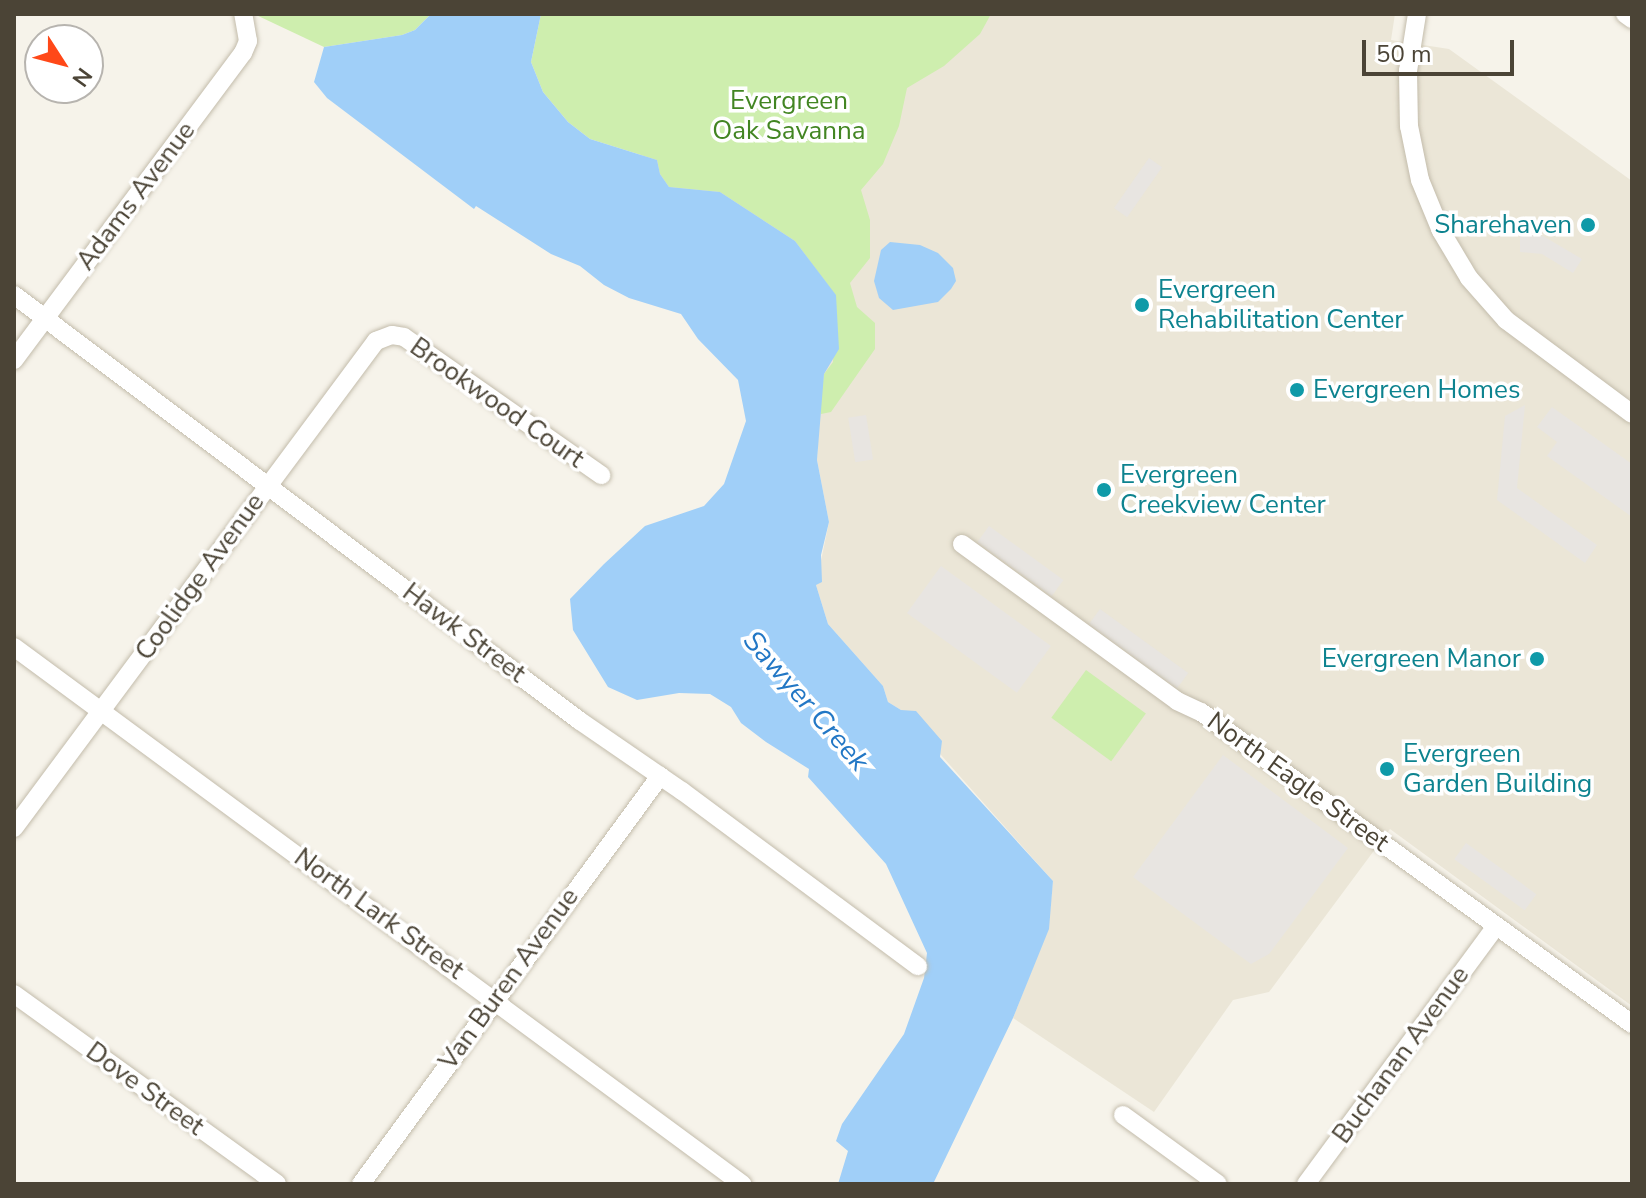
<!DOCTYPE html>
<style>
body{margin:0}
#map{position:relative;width:1646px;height:1198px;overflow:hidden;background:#f6f3ea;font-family:"Nunito Sans",sans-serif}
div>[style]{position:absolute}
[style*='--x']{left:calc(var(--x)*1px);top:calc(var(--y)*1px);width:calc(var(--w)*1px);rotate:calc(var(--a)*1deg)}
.residential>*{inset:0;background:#ebe6d7}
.green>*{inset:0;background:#ceeeae;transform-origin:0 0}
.parking>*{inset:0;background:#e8e5e1;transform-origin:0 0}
.water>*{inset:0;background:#a0cff8}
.roads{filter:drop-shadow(0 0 2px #c3bcab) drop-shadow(0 0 2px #c3bcab)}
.minor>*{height:18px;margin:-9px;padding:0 9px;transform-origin:9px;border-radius:9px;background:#fff}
.dots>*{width:22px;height:22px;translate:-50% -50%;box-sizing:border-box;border:4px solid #fff;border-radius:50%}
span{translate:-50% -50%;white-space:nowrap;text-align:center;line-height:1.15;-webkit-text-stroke:7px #fff;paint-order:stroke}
.park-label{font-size:26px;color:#428522}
.street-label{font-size:26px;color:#4b4436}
.culture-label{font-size:26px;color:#0d838f}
.right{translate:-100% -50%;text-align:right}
.left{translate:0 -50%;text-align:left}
.water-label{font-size:28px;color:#2277c5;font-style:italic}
.frame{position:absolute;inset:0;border:16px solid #4b4436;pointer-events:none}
.north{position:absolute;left:24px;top:24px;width:80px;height:80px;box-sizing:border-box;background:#fff;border:2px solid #b7b4af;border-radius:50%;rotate:126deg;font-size:22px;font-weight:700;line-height:32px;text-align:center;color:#4b4436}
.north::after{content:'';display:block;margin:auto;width:28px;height:36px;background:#ff4818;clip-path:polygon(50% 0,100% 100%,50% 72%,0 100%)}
.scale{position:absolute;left:1362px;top:40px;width:152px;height:36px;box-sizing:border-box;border:4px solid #4b4436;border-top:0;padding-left:10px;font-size:24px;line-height:28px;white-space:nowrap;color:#4b4436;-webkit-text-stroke:6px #fff;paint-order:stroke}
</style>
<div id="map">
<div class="residential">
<div style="clip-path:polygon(541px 14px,1395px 14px,1391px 40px,1449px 49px,1632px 181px,1632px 1006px,1390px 829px,1269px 992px,1233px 1000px,1154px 1112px,1013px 1018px,1048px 929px,1053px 881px,901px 710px,888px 702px,883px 686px,828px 624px,816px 585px,829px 522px,817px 460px,820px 403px)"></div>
</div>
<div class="green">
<div style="clip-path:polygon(254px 14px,431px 14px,415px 30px,402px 35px,324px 47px)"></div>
<div style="clip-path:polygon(541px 14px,991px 14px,980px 34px,944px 66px,907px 88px,899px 126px,883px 164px,861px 190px,870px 220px,870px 258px,850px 283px,857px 307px,875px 323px,875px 349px,831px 412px,821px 414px,820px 403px,824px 374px,833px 362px,836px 296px,795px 241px,720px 192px,669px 187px,660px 174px,657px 160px,590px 139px,568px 122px,543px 92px,531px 62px)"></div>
<div style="left:1086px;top:670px;width:74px;height:59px;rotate:36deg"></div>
</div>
<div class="parking">
<div style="left:1149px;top:158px;width:16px;height:61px;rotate:35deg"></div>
<div style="clip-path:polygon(1520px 233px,1543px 236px,1582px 259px,1573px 273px,1542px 254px,1520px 252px)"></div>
<div style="clip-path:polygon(1525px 405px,1517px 488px,1597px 545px,1585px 563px,1497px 500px,1505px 416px)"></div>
<div style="clip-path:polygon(1552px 407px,1632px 464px,1632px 517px,1547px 456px,1557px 442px,1537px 427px)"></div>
<div style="left:866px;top:415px;width:45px;height:18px;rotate:81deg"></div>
<div style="left:989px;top:526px;width:92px;height:20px;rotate:36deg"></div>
<div style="left:941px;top:566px;width:136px;height:58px;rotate:36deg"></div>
<div style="left:1100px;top:609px;width:109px;height:19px;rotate:36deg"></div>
<div style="clip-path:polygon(1223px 755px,1348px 848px,1269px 954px,1251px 964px,1133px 877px)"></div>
<div style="left:1466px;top:843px;width:87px;height:20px;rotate:36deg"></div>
</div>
<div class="water">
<div style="clip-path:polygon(431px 14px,541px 14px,531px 62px,543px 92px,568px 122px,590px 139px,657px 160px,660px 174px,669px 187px,720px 192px,795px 241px,836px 295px,839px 349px,824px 374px,817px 460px,829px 522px,821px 555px,822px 582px,816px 585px,828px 624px,883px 686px,888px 702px,901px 710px,916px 711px,942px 741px,940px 757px,1053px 881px,1049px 929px,1013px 1018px,933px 1184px,838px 1184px,848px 1151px,836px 1141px,842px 1124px,904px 1034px,924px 978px,927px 953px,886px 864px,808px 777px,809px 769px,766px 742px,741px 723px,731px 707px,710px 694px,679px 693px,637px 700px,608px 687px,573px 630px,570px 599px,604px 564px,645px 526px,704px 506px,724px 484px,746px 421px,738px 380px,698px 339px,681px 314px,629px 298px,604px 285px,580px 266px,551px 254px,476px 206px,474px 209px,327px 98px,314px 82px,324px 47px,402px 35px,415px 30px)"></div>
<div style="clip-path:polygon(890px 242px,920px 245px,938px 253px,953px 268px,956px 281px,951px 289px,938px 302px,893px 310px,879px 298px,874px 281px,881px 250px)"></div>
</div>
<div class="roads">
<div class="minor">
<div style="--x:1417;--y:14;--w:58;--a:99"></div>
<div style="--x:1408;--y:71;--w:55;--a:89"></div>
<div style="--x:1409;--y:126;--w:55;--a:78.5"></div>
<div style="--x:1420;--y:180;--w:55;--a:67.6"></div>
<div style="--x:1441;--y:231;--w:55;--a:59.2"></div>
<div style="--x:1469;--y:278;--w:56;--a:48.6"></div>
<div style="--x:1506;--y:320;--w:157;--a:36.7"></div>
<div style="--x:1625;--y:14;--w:9;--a:36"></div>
<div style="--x:14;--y:295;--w:708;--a:36.97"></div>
<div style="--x:580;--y:721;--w:124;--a:34.5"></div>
<div style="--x:682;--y:791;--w:294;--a:36.6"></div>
<div style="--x:14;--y:360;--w:383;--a:-53.3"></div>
<div style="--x:243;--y:53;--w:13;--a:-67"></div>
<div style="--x:248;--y:41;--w:27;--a:-100"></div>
<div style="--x:962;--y:544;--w:266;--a:36.1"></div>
<div style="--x:1177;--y:701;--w:26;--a:25"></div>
<div style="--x:1201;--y:712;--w:532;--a:35.9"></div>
<div style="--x:14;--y:647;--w:905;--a:36.41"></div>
<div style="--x:14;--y:828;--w:607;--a:-53.38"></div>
<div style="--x:376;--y:341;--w:17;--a:-21"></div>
<div style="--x:392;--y:335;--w:12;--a:9"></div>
<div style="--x:404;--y:337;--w:241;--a:35"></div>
<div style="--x:14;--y:994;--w:324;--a:35.8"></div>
<div style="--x:1123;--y:1115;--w:117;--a:36"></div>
<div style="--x:361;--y:1184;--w:506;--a:-53.76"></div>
<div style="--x:1306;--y:1184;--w:320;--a:-53.6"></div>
</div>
</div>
<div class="dots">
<div style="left:1588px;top:225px;background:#0f9aa8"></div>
<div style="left:1142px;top:305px;background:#0f9aa8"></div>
<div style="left:1297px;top:390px;background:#0f9aa8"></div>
<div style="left:1104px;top:490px;background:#0f9aa8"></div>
<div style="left:1537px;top:659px;background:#0f9aa8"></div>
<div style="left:1387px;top:769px;background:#0f9aa8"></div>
</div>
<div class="park-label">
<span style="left:789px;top:116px">Evergreen<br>Oak Savanna</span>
</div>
<div class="street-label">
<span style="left:136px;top:196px;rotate:-53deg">Adams Avenue</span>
<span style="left:497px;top:403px;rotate:35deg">Brookwood Court</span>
<span style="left:200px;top:577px;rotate:-54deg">Coolidge Avenue</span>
<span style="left:464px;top:633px;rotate:37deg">Hawk Street</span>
<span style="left:1298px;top:782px;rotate:36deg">North Eagle Street</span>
<span style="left:379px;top:914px;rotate:36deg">North Lark Street</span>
<span style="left:509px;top:979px;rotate:-54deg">Van Buren Avenue</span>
<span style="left:1401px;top:1055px;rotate:-54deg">Buchanan Avenue</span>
<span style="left:145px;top:1089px;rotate:36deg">Dove Street</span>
</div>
<div class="culture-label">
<span class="right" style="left:1572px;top:225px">Sharehaven</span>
<span class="left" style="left:1158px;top:305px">Evergreen<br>Rehabilitation Center</span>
<span class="left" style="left:1313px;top:390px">Evergreen Homes</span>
<span class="left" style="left:1120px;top:490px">Evergreen<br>Creekview Center</span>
<span class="right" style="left:1521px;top:659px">Evergreen Manor</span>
<span class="left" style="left:1403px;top:769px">Evergreen<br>Garden Building</span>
</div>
<div class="water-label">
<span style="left:806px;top:701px;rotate:49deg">Sawyer Creek</span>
</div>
<div class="frame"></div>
<div class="north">N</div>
<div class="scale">50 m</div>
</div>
